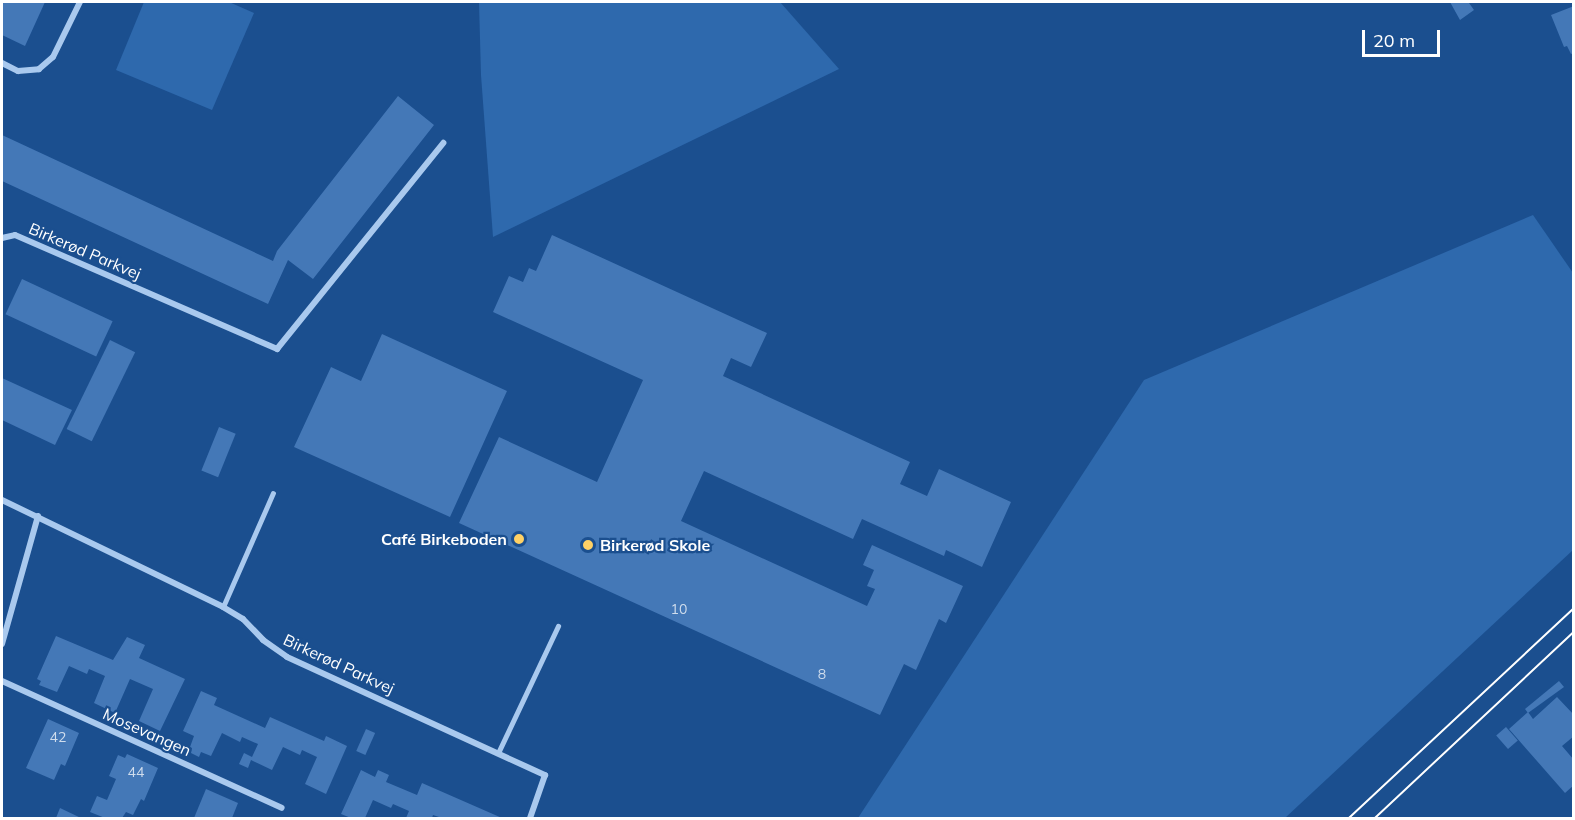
<!DOCTYPE html>
<meta charset="utf-8">
<style>
body{margin:0}
#map{position:relative;width:1575px;height:820px;overflow:hidden;background:#1b4f8f;font-family:Mulish,sans-serif}
div>[style]{position:absolute}
[style*='--x']{left:calc(var(--x)*1px);top:calc(var(--y)*1px);width:calc(var(--w)*1px);rotate:calc(var(--a)*1deg)}
.green>*{inset:0;background:#2e69ad}
.building>*{inset:0;background:#4478b7;transform-origin:0 0}
.service>*{height:4.5px;margin:-2.25px;padding:0 2.25px;transform-origin:2.25px;border-radius:2.25px;background:#a9c9ee}
.minor>*{height:6px;margin:-3px;padding:0 3px;transform-origin:3px;border-radius:3px;background:#a9c9ee}
.tram>*{height:1.5px;margin:-0.75px;padding:0 0.75px;transform-origin:0.75px;border-radius:0.75px;background:#fff}
.dots>*{width:16px;height:16px;translate:-50% -50%;box-sizing:border-box;border:3px solid #1b4f8f;border-radius:50%}
span{translate:-50% -50%;white-space:nowrap;text-align:center;line-height:1.15;-webkit-text-stroke:4.5px #1b4f8f;paint-order:stroke}
.number-label{font-size:14px;color:#d0dded}
.number-label span{-webkit-text-stroke-width:0}
.street-label{font-size:16px;color:#fff}
.poi-label{font-size:16px;color:#fff;font-weight:700}
.right{translate:-100% -50%;text-align:right}
.left{translate:0 -50%;text-align:left}
.frame{position:absolute;inset:0;border:3px solid #fff;pointer-events:none}
.scale{position:absolute;left:1362px;top:30px;width:78px;height:27px;box-sizing:border-box;border:3px solid #fff;border-top:0;padding-left:8px;font-size:18px;line-height:21px;white-space:nowrap;color:#fff;-webkit-text-stroke:4px #1b4f8f;paint-order:stroke}
</style>
<div id="map">
<div class="green">
<div style="clip-path:polygon(144px 2px,229px 2px,254px 13px,212px 110px,116px 70px)"></div>
<div style="clip-path:polygon(479px 2px,780px 2px,839px 69px,493px 237px,481px 75px)"></div>
<div style="clip-path:polygon(1533px 215px,1573px 273px,1573px 550px,1285px 818px,858px 818px,1144px 380px)"></div>
</div>
<div class="building">
<div style="clip-path:polygon(2px 2px,45px 2px,25px 46px,2px 35px)"></div>
<div style="clip-path:polygon(1450px 2px,1471px 2px,1469px 3px,1474px 10px,1460px 20px)"></div>
<div style="clip-path:polygon(1574px 6px,1574px 53px,1571px 54px,1567px 46px,1564px 47px,1551px 15px)"></div>
<div style="clip-path:polygon(398px 96px,434px 125px,313px 279px,288px 260px,268px 304px,2px 181px,2px 135px,273px 261px,277px 251px)"></div>
<div style="clip-path:polygon(552px 235px,767px 333px,751px 367px,731px 358px,723px 376px,910px 462px,900px 484px,927px 496px,939px 469px,1011px 502px,982px 567px,946px 550px,944px 556px,862px 519px,853px 539px,704px 471px,681px 521px,867px 606px,875px 589px,867px 586px,874px 570px,863px 565px,872px 545px,963px 586px,946px 623px,939px 619px,916px 670px,904px 664px,880px 715px,459px 523px,499px 437px,597px 482px,643px 380px,493px 312px,509px 276px,523px 282px,529px 268px,536px 271px)"></div>
<div style="left:22px;top:279px;width:100px;height:39px;rotate:25deg"></div>
<div style="clip-path:polygon(382px 334px,507px 391px,450px 517px,294px 447px,331px 367px,361px 381px)"></div>
<div style="left:110px;top:340px;width:28px;height:99px;rotate:26deg"></div>
<div style="clip-path:polygon(2px 378px,72px 410px,55px 445px,2px 420px)"></div>
<div style="left:219px;top:427px;width:18px;height:47px;rotate:22deg"></div>
<div style="clip-path:polygon(56px 636px,113px 660px,127px 637px,145px 645px,139px 658px,185px 679px,160px 731px,139px 721px,153px 689px,130px 679px,115px 713px,94px 703px,105px 676px,89px 669px,87px 674px,69px 666px,57px 692px,39px 685px,41px 681px,37px 679px)"></div>
<div style="clip-path:polygon(1559px 681px,1564px 687px,1528px 713px,1525px 709px)"></div>
<div style="clip-path:polygon(201px 691px,217px 698px,214px 705px,265px 728px,270px 717px,324px 741px,326px 736px,347px 746px,326px 794px,305px 784px,317px 757px,302px 750px,300px 755px,283px 747px,272px 770px,251px 760px,248px 768px,239px 764px,244px 753px,252px 757px,258px 744px,242px 737px,240px 742px,222px 733px,211px 756px,201px 752px,199px 757px,191px 753px,192px 748px,190px 747px,194px 736px,183px 731px)"></div>
<div style="clip-path:polygon(1557px 697px,1574px 715px,1574px 736px,1562px 746px,1574px 760px,1574px 785px,1565px 793px,1509px 729px,1528px 712px,1533px 719px)"></div>
<div style="clip-path:polygon(48px 719px,79px 733px,65px 766px,61px 764px,54px 780px,26px 768px)"></div>
<div style="left:1506px;top:727px;width:18px;height:13px;rotate:49deg"></div>
<div style="left:366px;top:729px;width:10px;height:24px;rotate:24deg"></div>
<div style="clip-path:polygon(127px 754px,158px 768px,144px 801px,141px 799px,133px 815px,126px 812px,122px 818px,105px 818px,90px 812px,97px 796px,107px 800px,116px 779px,109px 776px,118px 755px,125px 758px)"></div>
<div style="clip-path:polygon(361px 770px,375px 777px,378px 770px,389px 775px,386px 782px,417px 795px,422px 783px,502px 818px,442px 818px,433px 815px,432px 818px,406px 818px,409px 811px,393px 804px,391px 808px,373px 800px,365px 818px,351px 818px,341px 814px)"></div>
<div style="clip-path:polygon(206px 789px,238px 803px,232px 818px,194px 818px)"></div>
<div style="clip-path:polygon(60px 808px,81px 818px,56px 818px)"></div>
</div>
<div class="service">
<div style="--x:223;--y:607;--w:124;--a:-66.3"></div>
<div style="--x:499;--y:751;--w:138;--a:-64.7"></div>
</div>
<div class="minor">
<div style="--x:2;--y:63;--w:18;--a:27"></div>
<div style="--x:18;--y:71;--w:21;--a:-5"></div>
<div style="--x:39;--y:69;--w:18;--a:-41"></div>
<div style="--x:53;--y:57;--w:61;--a:-63.9"></div>
<div style="--x:2;--y:238;--w:13;--a:-13"></div>
<div style="--x:15;--y:235;--w:286;--a:23.5"></div>
<div style="--x:277;--y:349;--w:265;--a:-51.1"></div>
<div style="--x:2;--y:500;--w:246;--a:25.8"></div>
<div style="--x:223;--y:607;--w:23;--a:31"></div>
<div style="--x:243;--y:619;--w:29;--a:46"></div>
<div style="--x:263;--y:640;--w:29;--a:35"></div>
<div style="--x:287;--y:657;--w:284;--a:24.6"></div>
<div style="--x:545;--y:775;--w:46;--a:109.2"></div>
<div style="--x:2;--y:644;--w:133;--a:-74.3"></div>
<div style="--x:2;--y:681;--w:307;--a:24.4"></div>
</div>
<div class="tram">
<div style="--x:1349;--y:818;--w:308;--a:-43"></div>
<div style="--x:1375;--y:818;--w:272;--a:-43.1"></div>
</div>
<div class="dots">
<div style="left:519px;top:539px;background:#ffd166"></div>
<div style="left:588px;top:545px;background:#ffd166"></div>
</div>
<div class="number-label">
<span style="left:679px;top:609px">10</span>
<span style="left:822px;top:674px">8</span>
<span style="left:58px;top:737px">42</span>
<span style="left:136px;top:772px">44</span>
</div>
<div class="street-label">
<span style="left:85px;top:251px;rotate:23deg">Birkerød Parkvej</span>
<span style="left:339px;top:664px;rotate:25deg">Birkerød Parkvej</span>
<span style="left:147px;top:732px;rotate:24deg">Mosevangen</span>
</div>
<div class="poi-label">
<span class="right" style="left:507px;top:539px">Café Birkeboden</span>
<span class="left" style="left:600px;top:545px">Birkerød Skole</span>
</div>
<div class="frame"></div>
<div class="scale">20 m</div>
</div>
